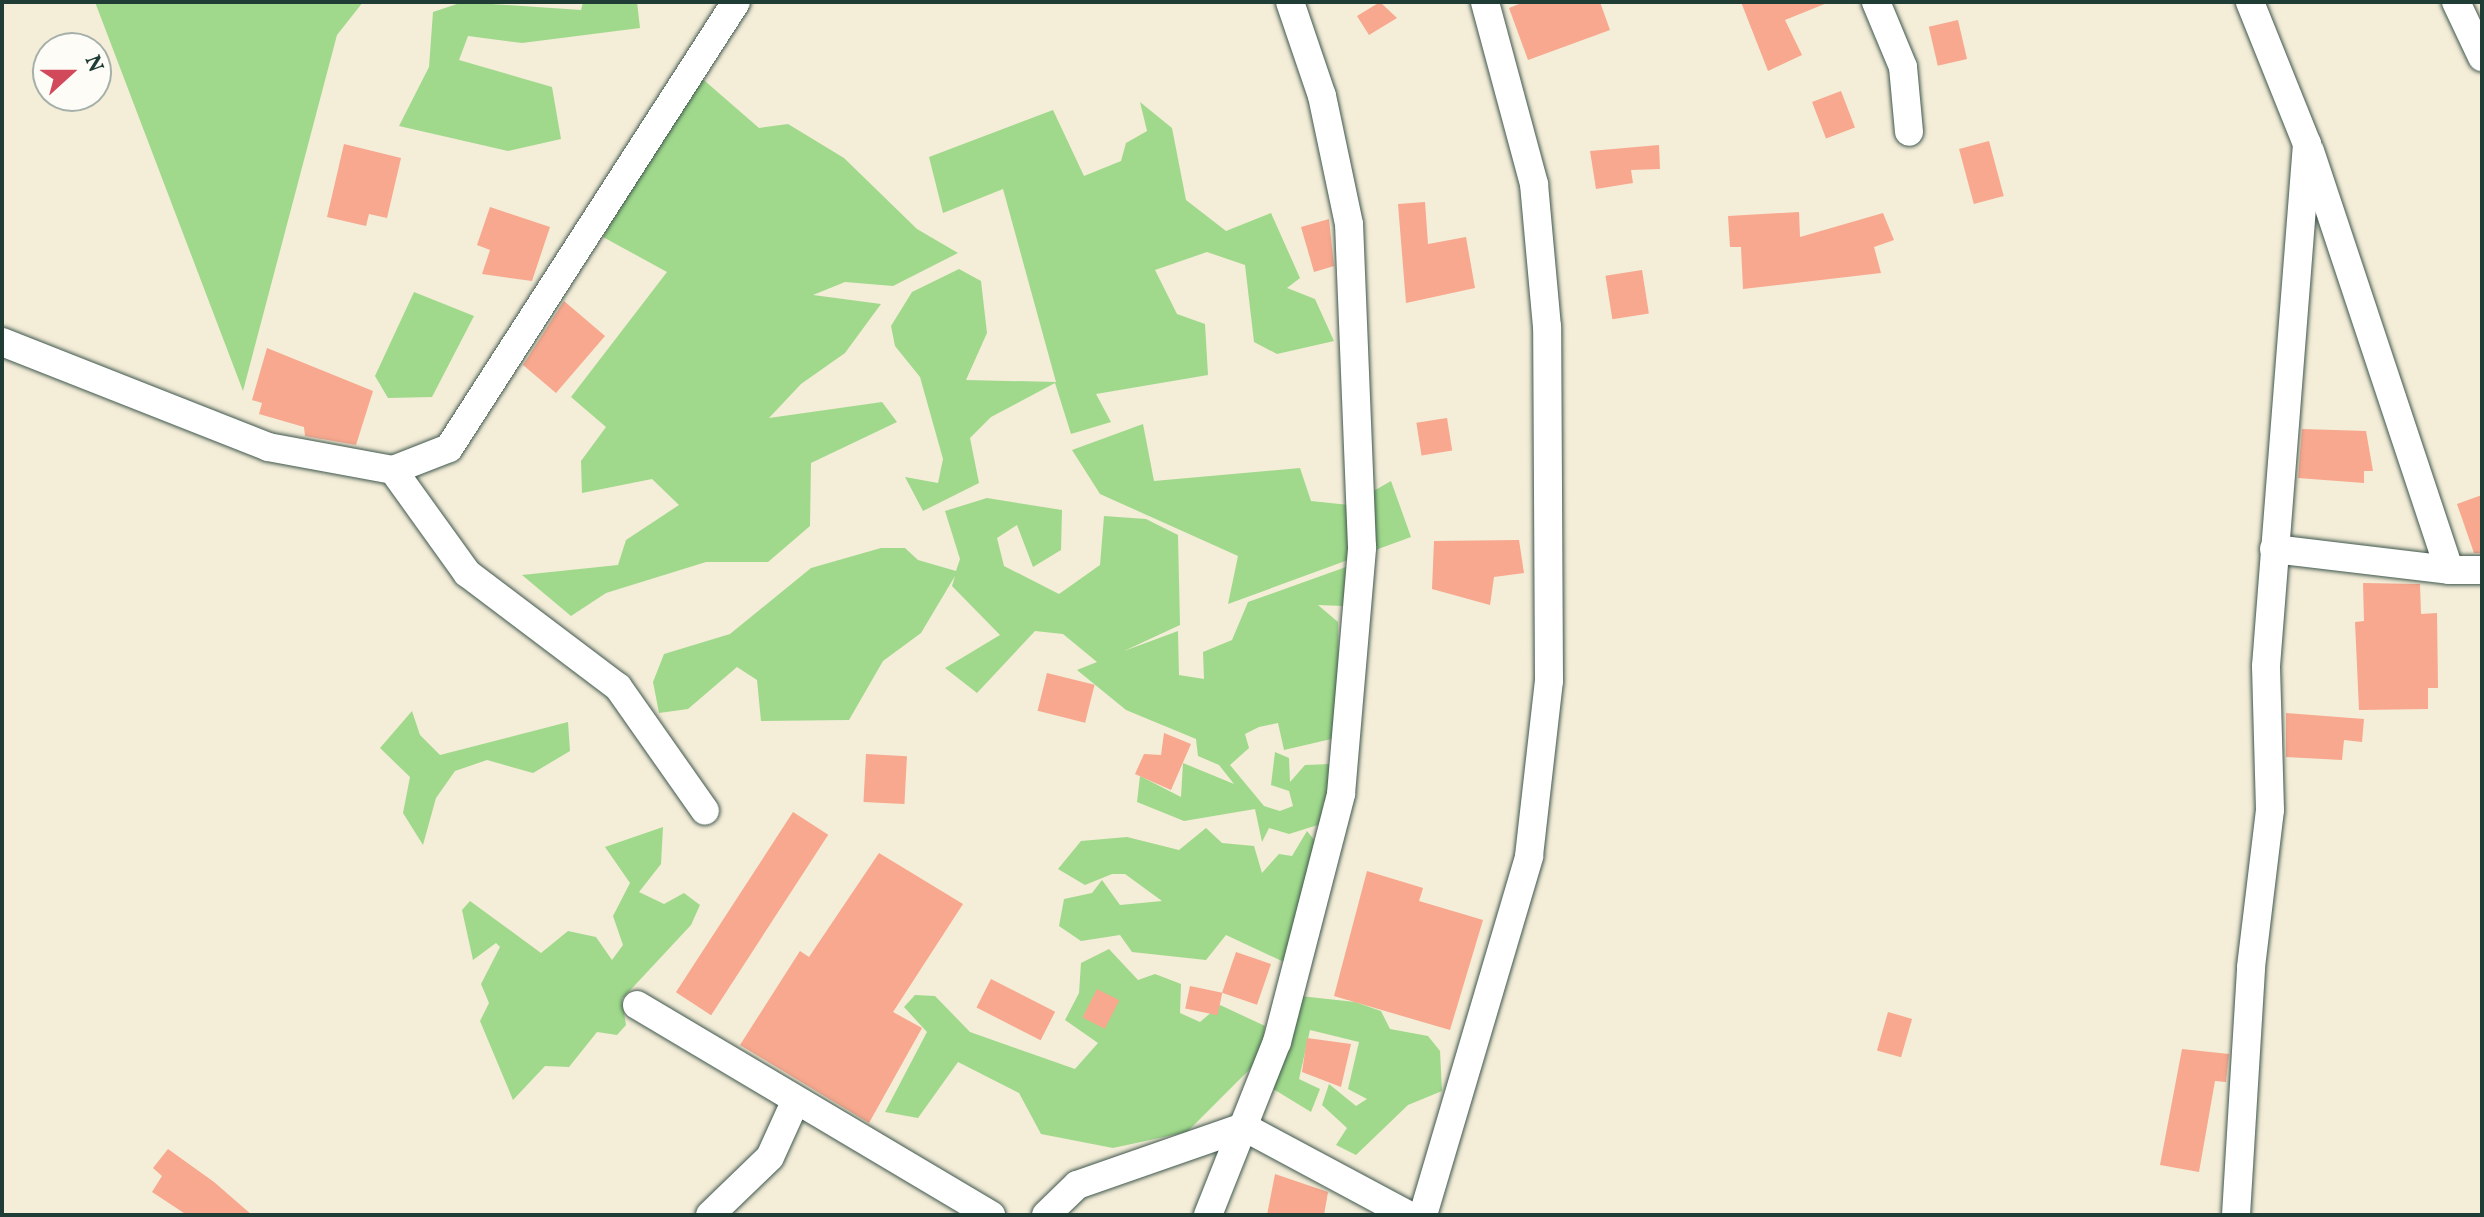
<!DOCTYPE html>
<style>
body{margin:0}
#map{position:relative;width:2484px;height:1217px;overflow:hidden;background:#f4edd8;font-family:Vollkorn,serif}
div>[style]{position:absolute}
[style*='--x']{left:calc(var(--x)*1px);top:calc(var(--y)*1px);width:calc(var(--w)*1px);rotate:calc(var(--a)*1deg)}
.green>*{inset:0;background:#a0d98c}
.building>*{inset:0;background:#f7a88e;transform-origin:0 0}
.roads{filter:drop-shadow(0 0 2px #3f574d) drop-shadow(0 0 2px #3f574d)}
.minor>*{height:28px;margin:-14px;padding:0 14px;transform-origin:14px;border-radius:14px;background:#fff}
span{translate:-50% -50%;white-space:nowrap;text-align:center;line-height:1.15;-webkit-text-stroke:6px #fdfcf7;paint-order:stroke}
.frame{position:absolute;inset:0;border:4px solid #1f3d34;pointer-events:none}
.north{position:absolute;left:32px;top:32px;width:80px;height:80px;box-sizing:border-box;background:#fdfcf7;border:2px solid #a4b0a9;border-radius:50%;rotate:69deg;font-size:22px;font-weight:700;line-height:32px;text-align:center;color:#1f3d34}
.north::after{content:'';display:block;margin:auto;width:28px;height:36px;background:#d1495b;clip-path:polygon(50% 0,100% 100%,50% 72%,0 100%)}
</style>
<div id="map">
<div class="green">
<div style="clip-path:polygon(95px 2px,363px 2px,337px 35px,243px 391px)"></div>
<div style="clip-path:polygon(463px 2px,581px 10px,583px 2px,637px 2px,640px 28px,522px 43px,468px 36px,459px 60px,552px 87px,561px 139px,508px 151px,399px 126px,429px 67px,433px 12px)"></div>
<div style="clip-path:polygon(690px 68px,759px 128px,788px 124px,844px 158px,917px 229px,958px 253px,893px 286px,845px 282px,813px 295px,881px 304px,845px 353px,801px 384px,769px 418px,882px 402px,897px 422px,811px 463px,810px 526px,768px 562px,706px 562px,606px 593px,571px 616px,522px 575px,618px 565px,626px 540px,679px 505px,652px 479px,582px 493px,581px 461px,606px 427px,571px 397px,667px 272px,603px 237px)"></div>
<div style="clip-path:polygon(1140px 102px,1172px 128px,1186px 200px,1226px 231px,1271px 213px,1300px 278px,1287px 288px,1315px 299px,1334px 341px,1277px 354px,1254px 342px,1245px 265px,1207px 252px,1155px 270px,1177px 314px,1205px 324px,1208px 375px,1096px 394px,1111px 422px,1071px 434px,1055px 383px,991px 417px,970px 438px,979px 483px,923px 511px,905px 477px,938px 483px,943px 459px,920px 377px,895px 346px,891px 326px,912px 292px,959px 269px,981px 281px,987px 333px,966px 380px,1056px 382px,1003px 189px,943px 213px,929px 157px,1053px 110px,1084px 176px,1121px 161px,1126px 143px,1147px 131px)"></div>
<div style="clip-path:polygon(414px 292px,474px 316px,432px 397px,388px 398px,375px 376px)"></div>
<div style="clip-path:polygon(1143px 424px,1154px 481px,1300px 468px,1311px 501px,1349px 505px,1391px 481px,1411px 537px,1228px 604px,1238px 556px,1100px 494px,1072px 450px)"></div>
<div style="clip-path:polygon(987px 498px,1062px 510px,1061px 550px,1033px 567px,1017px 525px,997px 538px,1004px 566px,1059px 594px,1100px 565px,1104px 516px,1146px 519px,1178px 535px,1180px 625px,1124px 651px,1178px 631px,1179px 675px,1204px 679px,1203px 652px,1232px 640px,1248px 602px,1346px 567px,1343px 606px,1318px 605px,1338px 622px,1340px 737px,1284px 750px,1278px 723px,1259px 727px,1245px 734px,1249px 748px,1230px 765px,1264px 806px,1280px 811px,1293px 806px,1289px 791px,1271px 785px,1275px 752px,1289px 758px,1290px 782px,1305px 765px,1331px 764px,1352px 784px,1323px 803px,1321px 824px,1289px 834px,1269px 828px,1262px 842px,1255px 809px,1184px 821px,1137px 802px,1140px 776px,1181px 797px,1183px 763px,1234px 784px,1219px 765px,1198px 756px,1196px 739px,1126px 710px,1077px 670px,1097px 662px,1063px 634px,1035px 631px,977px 693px,945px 668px,1000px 635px,952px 586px,955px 576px,921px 633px,883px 661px,849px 720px,761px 721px,757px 680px,737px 667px,688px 709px,659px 713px,653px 682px,664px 654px,730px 634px,811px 568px,881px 548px,905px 548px,918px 560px,956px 571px,960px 559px,945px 511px)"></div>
<div style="clip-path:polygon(412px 711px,420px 735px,440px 755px,568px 722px,570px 751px,533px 773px,487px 760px,455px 771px,436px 798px,423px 845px,403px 813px,410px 777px,380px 748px)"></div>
<div style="clip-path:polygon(663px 827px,661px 864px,639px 892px,664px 904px,684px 893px,700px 905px,691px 925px,622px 999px,626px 1025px,617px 1035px,597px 1032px,569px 1067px,545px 1066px,513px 1100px,480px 1021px,489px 1003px,481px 984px,500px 947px,496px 943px,473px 960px,462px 910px,470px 901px,541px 953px,568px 931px,596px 937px,612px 960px,623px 945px,613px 916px,630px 883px,605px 847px)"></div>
<div style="clip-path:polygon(1206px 828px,1222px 843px,1254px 846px,1262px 873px,1279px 854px,1292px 856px,1307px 831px,1315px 841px,1284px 962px,1226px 935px,1206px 960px,1132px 952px,1120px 935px,1081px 941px,1059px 926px,1064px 899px,1092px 893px,1102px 880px,1120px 905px,1162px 901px,1125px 874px,1112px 874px,1085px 885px,1058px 869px,1081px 841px,1127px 837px,1179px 850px)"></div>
<div style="clip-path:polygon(1109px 949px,1138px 980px,1155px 974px,1181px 984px,1180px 1013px,1200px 1022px,1220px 1005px,1265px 1026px,1260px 1059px,1187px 1132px,1113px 1148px,1041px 1134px,1019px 1093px,958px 1062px,918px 1118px,885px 1112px,927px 1032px,904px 1007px,915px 995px,935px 996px,970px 1032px,1075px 1069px,1098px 1043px,1065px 1020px,1079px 993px,1081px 963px)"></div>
<div style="clip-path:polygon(1291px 995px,1355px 1002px,1381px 1011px,1390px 1029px,1428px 1036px,1440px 1051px,1442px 1091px,1408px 1105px,1356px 1155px,1336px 1145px,1347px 1128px,1322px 1105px,1329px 1084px,1356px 1106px,1367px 1099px,1348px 1089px,1359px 1042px,1310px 1030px,1299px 1079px,1320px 1089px,1311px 1112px,1270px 1087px)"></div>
</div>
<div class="building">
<div style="clip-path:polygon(1380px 2px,1397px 18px,1369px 35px,1357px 16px)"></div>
<div style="clip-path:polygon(1524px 2px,1600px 2px,1610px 30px,1528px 60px,1509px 8px)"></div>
<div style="clip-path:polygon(1741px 2px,1826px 2px,1827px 3px,1785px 20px,1802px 55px,1768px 71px)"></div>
<div style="left:1958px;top:20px;width:40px;height:30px;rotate:77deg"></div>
<div style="left:1841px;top:91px;width:39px;height:31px;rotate:69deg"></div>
<div style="left:1989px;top:141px;width:57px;height:31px;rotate:75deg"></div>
<div style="clip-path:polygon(344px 144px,401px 158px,387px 218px,369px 214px,366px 226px,327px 217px)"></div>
<div style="clip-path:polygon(1659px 145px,1660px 169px,1631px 170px,1633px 183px,1596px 189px,1590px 151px)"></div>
<div style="clip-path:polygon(1425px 202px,1428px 244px,1466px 237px,1475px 288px,1406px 303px,1398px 204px)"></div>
<div style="clip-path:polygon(490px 207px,550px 227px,532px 281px,482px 274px,490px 250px,477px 245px)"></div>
<div style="clip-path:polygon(1799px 212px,1800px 237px,1883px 213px,1894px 240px,1874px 247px,1881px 273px,1743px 289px,1741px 247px,1730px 247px,1728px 216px)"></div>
<div style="clip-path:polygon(1329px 219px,1334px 266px,1314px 272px,1301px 227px)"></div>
<div style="left:1642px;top:270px;width:44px;height:37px;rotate:81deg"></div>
<div style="clip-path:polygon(564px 301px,605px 336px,556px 393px,523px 365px)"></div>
<div style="clip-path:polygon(267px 348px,373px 391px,356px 445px,305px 436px,304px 427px,259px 414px,262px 403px,252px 400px)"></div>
<div style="left:1447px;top:418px;width:33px;height:31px;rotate:81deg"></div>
<div style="clip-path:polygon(2302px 429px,2366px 431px,2373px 471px,2364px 471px,2364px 483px,2298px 478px)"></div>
<div style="clip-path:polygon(2482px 495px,2482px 553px,2474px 553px,2457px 504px)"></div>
<div style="clip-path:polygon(1519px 540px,1524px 573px,1494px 577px,1490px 605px,1432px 589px,1434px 541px)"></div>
<div style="clip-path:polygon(2363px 583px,2420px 584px,2421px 614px,2437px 613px,2438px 688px,2428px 688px,2428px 709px,2359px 710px,2355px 622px,2364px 621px)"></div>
<div style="left:1047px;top:673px;width:49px;height:39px;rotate:14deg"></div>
<div style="clip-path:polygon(2286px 713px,2364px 719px,2362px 742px,2344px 740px,2342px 760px,2286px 757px)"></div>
<div style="clip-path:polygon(1164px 733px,1191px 744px,1171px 790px,1135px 774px,1144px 754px,1161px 755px)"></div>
<div style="left:866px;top:754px;width:41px;height:48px;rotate:3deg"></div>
<div style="left:793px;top:812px;width:42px;height:215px;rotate:33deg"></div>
<div style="clip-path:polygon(879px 853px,963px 904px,893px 1012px,922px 1028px,869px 1123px,740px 1045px,800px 951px,809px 957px)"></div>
<div style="clip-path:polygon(1367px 871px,1423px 888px,1419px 901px,1483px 920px,1450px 1030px,1334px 996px)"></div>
<div style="left:1236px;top:952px;width:37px;height:43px;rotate:19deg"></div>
<div style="left:991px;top:979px;width:72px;height:32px;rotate:27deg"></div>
<div style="left:1190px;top:986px;width:33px;height:23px;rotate:12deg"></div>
<div style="left:1097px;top:989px;width:25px;height:32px;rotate:27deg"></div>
<div style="left:1888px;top:1012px;width:25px;height:40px;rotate:16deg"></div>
<div style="clip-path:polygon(1307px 1038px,1351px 1044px,1341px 1087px,1302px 1072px)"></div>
<div style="clip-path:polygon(2182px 1049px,2229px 1054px,2226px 1082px,2215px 1081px,2199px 1172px,2160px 1165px)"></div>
<div style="clip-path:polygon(168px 1149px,214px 1182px,252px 1215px,187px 1215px,152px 1192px,162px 1176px,153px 1168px)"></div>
<div style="clip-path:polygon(1275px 1174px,1328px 1192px,1324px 1215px,1267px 1215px)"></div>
</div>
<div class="roads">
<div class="minor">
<div style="--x:1876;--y:2;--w:70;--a:67.4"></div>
<div style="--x:1903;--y:67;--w:65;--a:84.7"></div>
<div style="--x:2456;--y:2;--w:61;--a:64.7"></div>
<div style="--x:2310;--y:151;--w:441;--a:71.6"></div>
<div style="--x:2449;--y:570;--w:33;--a:0"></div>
<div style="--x:2;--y:342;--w:286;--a:21.5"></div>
<div style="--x:268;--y:447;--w:127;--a:10.4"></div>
<div style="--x:393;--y:470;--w:60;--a:-21.4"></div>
<div style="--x:449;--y:448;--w:530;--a:-57.24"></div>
<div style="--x:393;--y:470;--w:127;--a:54.3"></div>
<div style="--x:467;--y:573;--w:189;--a:37.1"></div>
<div style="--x:618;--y:687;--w:151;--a:54.9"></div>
<div style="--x:2274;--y:549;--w:176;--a:6.8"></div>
<div style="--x:637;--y:1005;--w:412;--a:30.7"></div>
<div style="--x:710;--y:1215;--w:83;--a:-44"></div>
<div style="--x:770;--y:1157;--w:58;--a:-65.6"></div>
<div style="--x:1046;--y:1215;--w:43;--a:-44.1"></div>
<div style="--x:1077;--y:1185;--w:177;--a:-19.2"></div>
<div style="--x:1244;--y:1127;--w:186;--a:28.2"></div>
<div style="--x:1208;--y:1215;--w:186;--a:-68.3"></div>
<div style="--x:1277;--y:1042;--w:256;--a:-75.5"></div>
<div style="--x:1341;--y:794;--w:248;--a:-85.1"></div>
<div style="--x:1362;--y:547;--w:323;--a:-92.3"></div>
<div style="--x:1349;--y:224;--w:131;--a:-101.9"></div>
<div style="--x:1322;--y:96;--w:99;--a:-108.8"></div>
<div style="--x:1423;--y:1215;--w:374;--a:-73.5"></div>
<div style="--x:1529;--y:856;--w:176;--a:-83.5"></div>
<div style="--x:1549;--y:681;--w:354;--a:-90.3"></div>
<div style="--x:1547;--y:327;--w:144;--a:-95.2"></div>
<div style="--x:1534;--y:184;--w:188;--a:-105.1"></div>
<div style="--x:2236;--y:1215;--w:248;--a:-86.5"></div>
<div style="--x:2251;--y:967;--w:158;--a:-83.1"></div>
<div style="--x:2270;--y:810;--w:144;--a:-91.6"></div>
<div style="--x:2266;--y:666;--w:524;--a:-85.51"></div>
<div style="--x:2307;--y:144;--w:153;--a:-111.9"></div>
</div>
</div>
<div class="frame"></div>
<div class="north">N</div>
</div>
